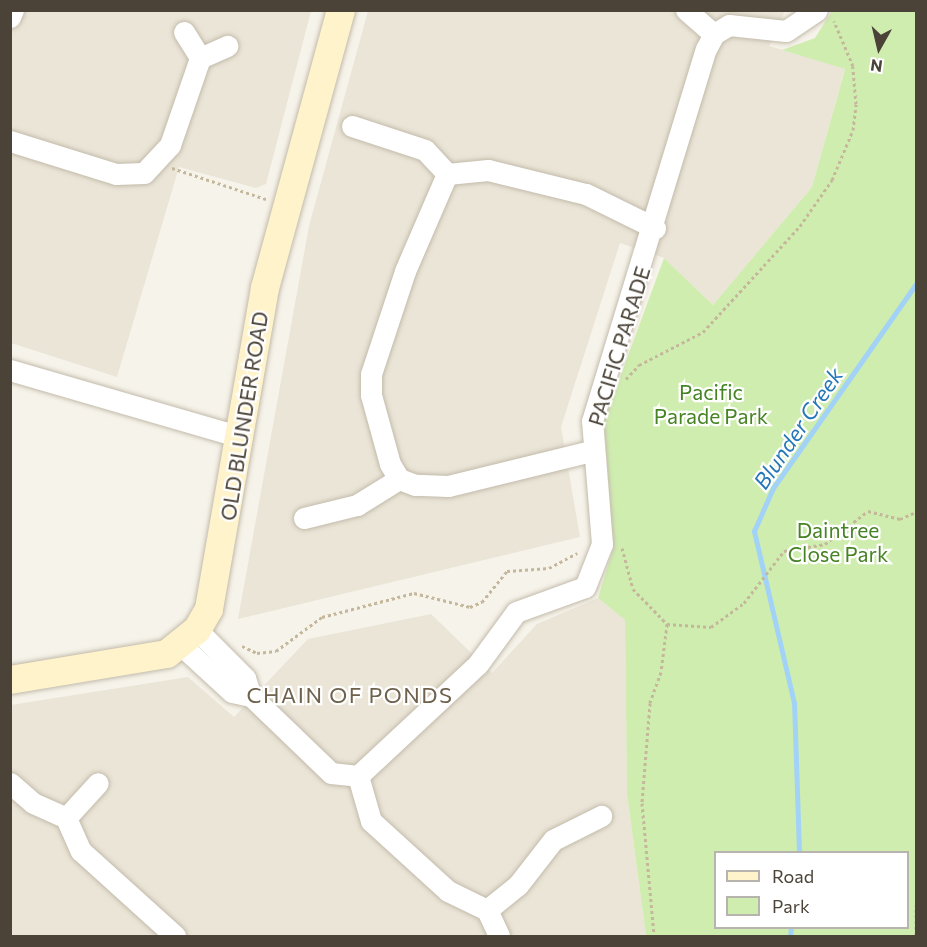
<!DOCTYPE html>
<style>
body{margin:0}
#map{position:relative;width:927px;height:947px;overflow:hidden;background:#f6f3ea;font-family:Commissioner,sans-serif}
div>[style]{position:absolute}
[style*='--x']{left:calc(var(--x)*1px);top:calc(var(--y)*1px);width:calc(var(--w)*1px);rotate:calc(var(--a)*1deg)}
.residential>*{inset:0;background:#eae5d7}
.green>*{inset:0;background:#d0edb0}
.stream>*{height:5px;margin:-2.5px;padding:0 2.5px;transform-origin:2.5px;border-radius:2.5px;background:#a2d2f6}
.path>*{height:3px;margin-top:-1.5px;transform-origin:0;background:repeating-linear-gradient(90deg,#c5b79b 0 3px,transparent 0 6px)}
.roads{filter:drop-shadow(0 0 2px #c3bbab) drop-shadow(0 0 2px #c3bbab)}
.street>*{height:21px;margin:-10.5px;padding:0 10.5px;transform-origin:10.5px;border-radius:10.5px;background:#fff}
.secondary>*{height:28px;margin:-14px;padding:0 14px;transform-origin:14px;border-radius:14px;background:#fff3cb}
span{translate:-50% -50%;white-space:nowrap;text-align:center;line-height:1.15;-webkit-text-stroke:4.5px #fff;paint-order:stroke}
.street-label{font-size:21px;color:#4b4337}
.park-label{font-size:21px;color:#468324}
.water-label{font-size:22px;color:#2577b8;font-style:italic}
.neighbourhood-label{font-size:22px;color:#6f624d;letter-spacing:1.5px}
.frame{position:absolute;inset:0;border:12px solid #4b4337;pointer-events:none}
.legend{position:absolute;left:714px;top:851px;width:195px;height:78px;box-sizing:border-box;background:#fff;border:2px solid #b7b4af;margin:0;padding:8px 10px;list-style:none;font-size:18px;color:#4b4337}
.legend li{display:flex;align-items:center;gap:12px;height:30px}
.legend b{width:30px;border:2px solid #b7b4af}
.north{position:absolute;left:849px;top:18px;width:60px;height:60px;-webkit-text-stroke:4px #fff;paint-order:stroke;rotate:188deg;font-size:16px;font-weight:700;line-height:24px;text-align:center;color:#4b4337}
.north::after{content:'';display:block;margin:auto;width:21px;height:27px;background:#4b4337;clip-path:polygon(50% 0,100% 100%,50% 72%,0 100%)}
</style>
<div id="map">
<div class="residential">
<div style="clip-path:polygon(11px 11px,311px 11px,266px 184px,256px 188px,179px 167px,117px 377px,11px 343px)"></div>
<div style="clip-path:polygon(368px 11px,785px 11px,769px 46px,845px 68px,812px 187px,713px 305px,664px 258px,620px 243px,561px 427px,580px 537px,238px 619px,309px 226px)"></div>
<div style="clip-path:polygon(598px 598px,625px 620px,627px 794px,646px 936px,11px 936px,11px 705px,188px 677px,234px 717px,308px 639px,431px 614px,492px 673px,537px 624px)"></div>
</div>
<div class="green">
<div style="clip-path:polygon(evenodd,832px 11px,916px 11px,916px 936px,646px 936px,627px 794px,625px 620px,598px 598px,613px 549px,604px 421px,664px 258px,713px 305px,812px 187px,845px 69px,782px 50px,815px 38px,832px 11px,716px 852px,908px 852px,908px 928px,716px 928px,716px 852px)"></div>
</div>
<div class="stream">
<div style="--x:799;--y:852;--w:149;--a:-91.9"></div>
<div style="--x:794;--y:703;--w:177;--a:-103.1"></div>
<div style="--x:754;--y:531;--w:47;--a:-66.2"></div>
<div style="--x:773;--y:488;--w:249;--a:-55"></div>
<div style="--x:790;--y:936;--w:8;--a:-83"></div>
</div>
<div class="path">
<div style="--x:172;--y:168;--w:99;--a:18.3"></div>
<div style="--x:626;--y:379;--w:19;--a:-47"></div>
<div style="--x:639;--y:365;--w:72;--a:-27.3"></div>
<div style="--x:703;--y:332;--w:144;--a:-47.5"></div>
<div style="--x:800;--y:226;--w:56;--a:-55.2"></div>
<div style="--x:832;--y:180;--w:54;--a:-67.2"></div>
<div style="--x:853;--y:130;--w:26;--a:-83"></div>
<div style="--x:856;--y:104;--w:38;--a:-95"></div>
<div style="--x:853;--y:66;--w:49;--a:-112.9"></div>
<div style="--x:622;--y:548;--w:42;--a:75"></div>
<div style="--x:633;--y:589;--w:49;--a:45.8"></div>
<div style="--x:667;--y:624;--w:48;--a:97.1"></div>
<div style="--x:661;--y:672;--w:33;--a:110"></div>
<div style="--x:650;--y:703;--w:100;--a:94.6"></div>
<div style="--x:642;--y:803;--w:134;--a:84.8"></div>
<div style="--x:667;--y:624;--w:44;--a:3.9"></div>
<div style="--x:711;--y:627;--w:41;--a:-36"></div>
<div style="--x:744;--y:603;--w:66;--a:-52.4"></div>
<div style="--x:784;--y:551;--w:42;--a:-9.7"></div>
<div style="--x:825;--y:544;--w:54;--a:-37.5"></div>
<div style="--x:868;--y:511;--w:33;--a:14"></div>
<div style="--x:900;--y:519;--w:17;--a:-24"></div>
<div style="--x:242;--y:646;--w:17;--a:25"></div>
<div style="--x:257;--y:653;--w:19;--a:-6"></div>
<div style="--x:276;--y:651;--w:57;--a:-36.5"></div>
<div style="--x:322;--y:617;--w:95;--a:-14.6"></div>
<div style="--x:414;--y:593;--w:58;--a:14"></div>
<div style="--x:470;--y:607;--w:13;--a:-23"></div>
<div style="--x:482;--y:602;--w:40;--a:-51"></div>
<div style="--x:507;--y:571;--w:42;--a:-4.1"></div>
<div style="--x:549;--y:568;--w:32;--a:-28"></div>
<div style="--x:916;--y:936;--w:31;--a:-90"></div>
</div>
<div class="roads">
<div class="street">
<div style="--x:686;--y:10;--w:37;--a:41"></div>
<div style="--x:10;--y:17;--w:8;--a:-67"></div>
<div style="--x:184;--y:32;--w:31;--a:58"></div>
<div style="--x:200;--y:58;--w:30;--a:-24"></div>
<div style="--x:352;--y:126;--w:77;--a:18.2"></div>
<div style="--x:425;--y:150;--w:33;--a:47"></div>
<div style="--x:10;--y:141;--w:111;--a:17.3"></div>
<div style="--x:116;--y:174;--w:28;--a:-2"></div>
<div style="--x:144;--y:173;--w:38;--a:-47"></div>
<div style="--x:170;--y:145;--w:92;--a:-71"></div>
<div style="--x:10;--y:370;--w:241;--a:16.2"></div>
<div style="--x:591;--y:451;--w:147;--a:166.2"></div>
<div style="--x:448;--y:486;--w:33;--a:-178"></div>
<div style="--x:415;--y:485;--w:17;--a:-159"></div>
<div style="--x:399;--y:479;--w:17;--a:-121"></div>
<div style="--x:390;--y:464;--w:72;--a:-105.4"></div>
<div style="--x:371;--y:395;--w:21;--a:-90"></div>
<div style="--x:371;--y:374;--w:108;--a:-71.7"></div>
<div style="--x:405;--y:271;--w:106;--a:-66.6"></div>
<div style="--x:447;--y:174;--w:41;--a:-5.6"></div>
<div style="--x:488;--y:170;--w:101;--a:13.8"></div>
<div style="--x:586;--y:194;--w:77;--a:26.2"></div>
<div style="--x:304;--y:518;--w:55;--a:-13.8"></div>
<div style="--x:357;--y:505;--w:49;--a:-31.8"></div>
<div style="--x:197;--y:630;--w:68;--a:45"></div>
<div style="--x:245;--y:678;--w:19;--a:72"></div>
<div style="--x:251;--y:696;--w:111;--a:43.9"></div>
<div style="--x:331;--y:773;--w:27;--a:6"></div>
<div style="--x:358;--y:776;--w:164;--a:-43"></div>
<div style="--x:478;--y:664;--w:64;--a:-53.8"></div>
<div style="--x:516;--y:612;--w:73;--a:-19.9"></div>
<div style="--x:585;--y:587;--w:46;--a:-68.4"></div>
<div style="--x:602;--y:544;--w:123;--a:-94.6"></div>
<div style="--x:592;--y:421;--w:389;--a:-73"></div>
<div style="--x:706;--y:49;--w:17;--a:-62"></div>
<div style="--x:714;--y:34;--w:17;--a:-31"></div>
<div style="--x:729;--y:25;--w:57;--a:6"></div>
<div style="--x:786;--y:31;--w:37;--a:-34"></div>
<div style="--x:182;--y:646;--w:68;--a:42.6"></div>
<div style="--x:232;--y:692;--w:19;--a:12"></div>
<div style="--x:358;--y:776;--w:47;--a:73.9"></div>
<div style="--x:371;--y:821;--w:104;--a:42.3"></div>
<div style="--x:448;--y:891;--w:43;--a:26"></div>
<div style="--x:487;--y:910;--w:29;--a:65"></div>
<div style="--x:10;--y:783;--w:30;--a:41"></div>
<div style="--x:33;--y:803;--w:36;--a:24"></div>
<div style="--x:66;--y:818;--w:36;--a:66"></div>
<div style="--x:81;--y:851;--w:127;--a:42.1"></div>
<div style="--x:66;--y:818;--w:47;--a:-47.6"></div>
<div style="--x:487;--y:910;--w:40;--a:-39"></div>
<div style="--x:518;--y:885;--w:57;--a:-52.1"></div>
<div style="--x:553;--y:840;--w:54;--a:-26.6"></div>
</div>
<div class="secondary">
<div style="--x:10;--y:680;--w:159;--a:-9.4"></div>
<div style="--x:167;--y:654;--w:38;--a:-39"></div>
<div style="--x:197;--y:630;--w:24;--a:-60"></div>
<div style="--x:209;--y:609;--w:326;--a:-80.1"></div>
<div style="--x:265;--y:288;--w:288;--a:-74.7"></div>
</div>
</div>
<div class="street-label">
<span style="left:619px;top:346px;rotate:-73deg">PACIFIC PARADE</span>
<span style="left:244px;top:416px;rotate:-81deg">OLD BLUNDER ROAD</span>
</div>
<div class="park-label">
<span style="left:711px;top:404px">Pacific<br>Parade Park</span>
<span style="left:838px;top:542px">Daintree<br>Close Park</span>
</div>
<div class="water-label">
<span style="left:798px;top:428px;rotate:-56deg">Blunder Creek</span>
</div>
<div class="neighbourhood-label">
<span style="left:350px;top:695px">CHAIN OF PONDS</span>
</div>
<div class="frame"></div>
<ul class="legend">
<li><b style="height:8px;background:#fff3cb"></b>Road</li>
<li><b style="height:16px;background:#d0edb0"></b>Park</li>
</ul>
<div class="north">N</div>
</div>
